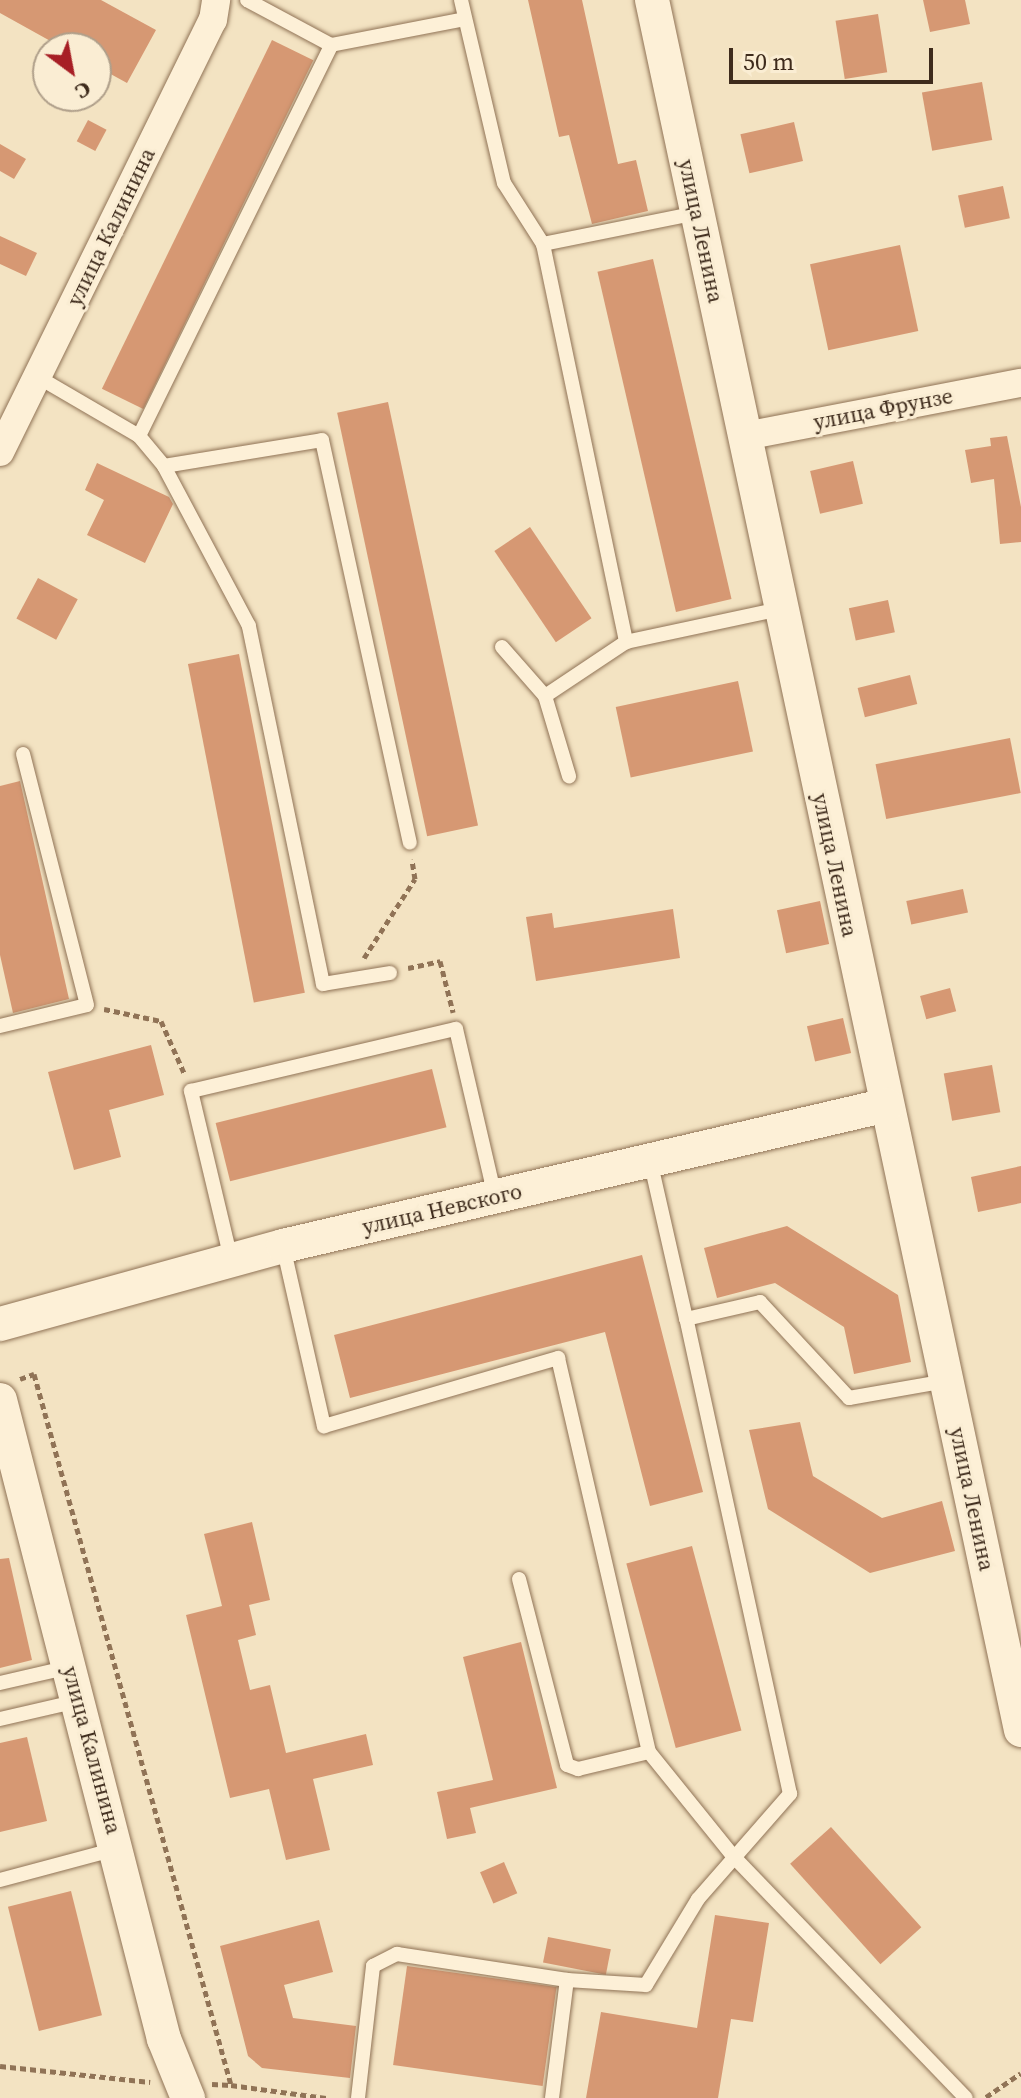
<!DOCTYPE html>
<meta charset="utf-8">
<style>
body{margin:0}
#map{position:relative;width:1021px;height:2098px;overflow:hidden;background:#f3e3c2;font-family:"Source Serif 4",serif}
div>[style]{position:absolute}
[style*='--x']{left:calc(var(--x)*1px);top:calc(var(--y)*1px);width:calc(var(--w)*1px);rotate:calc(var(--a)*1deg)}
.building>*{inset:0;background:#d69873;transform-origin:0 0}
.path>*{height:5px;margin-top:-2.5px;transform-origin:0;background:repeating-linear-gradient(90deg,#907356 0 6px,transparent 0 10px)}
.roads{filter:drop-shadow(0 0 2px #907356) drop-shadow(0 0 2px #907356)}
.service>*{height:14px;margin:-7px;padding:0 7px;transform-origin:7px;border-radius:7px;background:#fdf0d7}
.minor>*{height:28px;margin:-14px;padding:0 14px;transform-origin:14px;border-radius:14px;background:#fdf0d7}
.tertiary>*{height:34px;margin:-17px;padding:0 17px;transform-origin:17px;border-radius:17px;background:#fdf0d7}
span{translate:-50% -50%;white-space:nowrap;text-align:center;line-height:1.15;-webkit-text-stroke:6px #faedd3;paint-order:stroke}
.street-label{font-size:22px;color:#3e2b1c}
.north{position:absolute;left:32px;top:32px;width:80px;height:80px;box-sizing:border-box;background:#faedd3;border:2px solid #af9f8a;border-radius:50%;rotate:148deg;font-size:22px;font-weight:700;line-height:32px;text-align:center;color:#3e2b1c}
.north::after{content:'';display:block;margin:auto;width:28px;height:36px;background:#a71f25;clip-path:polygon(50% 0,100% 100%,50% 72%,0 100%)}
.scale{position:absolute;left:729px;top:48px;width:204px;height:36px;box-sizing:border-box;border:4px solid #3e2b1c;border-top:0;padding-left:10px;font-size:24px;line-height:28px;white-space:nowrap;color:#3e2b1c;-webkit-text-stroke:6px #faedd3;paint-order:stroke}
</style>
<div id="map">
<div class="building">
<div style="clip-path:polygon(0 0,101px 0,156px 30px,127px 83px,96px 66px,96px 48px,63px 48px,0 13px)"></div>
<div style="clip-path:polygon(528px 0,582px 0,618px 164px,636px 160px,648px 211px,592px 224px,569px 135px,559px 137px)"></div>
<div style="clip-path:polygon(923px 0,965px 0,970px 24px,930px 32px)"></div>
<div style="left:878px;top:14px;width:59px;height:43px;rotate:81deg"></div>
<div style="left:272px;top:40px;width:46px;height:388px;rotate:26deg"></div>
<div style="left:982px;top:82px;width:59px;height:61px;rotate:80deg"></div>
<div style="left:88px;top:120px;width:21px;height:24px;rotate:28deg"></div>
<div style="left:794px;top:122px;width:40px;height:55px;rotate:77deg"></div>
<div style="clip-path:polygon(0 144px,26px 159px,14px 179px,0 171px)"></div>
<div style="left:1003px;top:186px;width:33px;height:46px;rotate:78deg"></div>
<div style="clip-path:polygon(0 236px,37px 253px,26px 276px,0 264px)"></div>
<div style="left:900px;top:245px;width:88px;height:92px;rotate:78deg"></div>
<div style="left:653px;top:259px;width:349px;height:57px;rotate:77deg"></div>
<div style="left:388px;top:402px;width:433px;height:52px;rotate:78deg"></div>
<div style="clip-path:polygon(1007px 436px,1021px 507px,1021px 542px,1000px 544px,994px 479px,971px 483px,965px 450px,991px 446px,990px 438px)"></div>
<div style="left:853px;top:461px;width:44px;height:44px;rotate:77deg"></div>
<div style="clip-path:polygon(97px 463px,169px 497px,173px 504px,145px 563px,87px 535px,104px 500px,85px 490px)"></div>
<div style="left:530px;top:527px;width:110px;height:43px;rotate:56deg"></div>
<div style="left:38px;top:578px;width:45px;height:46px;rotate:28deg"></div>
<div style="left:888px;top:600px;width:33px;height:40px;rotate:78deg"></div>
<div style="left:239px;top:654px;width:345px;height:52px;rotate:79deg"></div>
<div style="left:910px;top:675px;width:30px;height:54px;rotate:76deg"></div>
<div style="left:738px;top:681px;width:72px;height:125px;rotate:78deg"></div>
<div style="left:1010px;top:738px;width:56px;height:137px;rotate:79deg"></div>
<div style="clip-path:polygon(20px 781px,69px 999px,13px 1013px,0 955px,0 786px)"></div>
<div style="left:963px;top:889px;width:24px;height:58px;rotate:78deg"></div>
<div style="left:820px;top:901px;width:44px;height:44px;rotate:78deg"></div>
<div style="clip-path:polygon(673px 909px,680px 958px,536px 981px,526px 917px,552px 913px,554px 928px)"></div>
<div style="left:950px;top:988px;width:24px;height:31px;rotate:75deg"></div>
<div style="left:843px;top:1018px;width:36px;height:37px;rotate:77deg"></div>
<div style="clip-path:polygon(151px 1045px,164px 1095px,109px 1110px,121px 1157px,74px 1170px,48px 1072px)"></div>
<div style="left:992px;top:1065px;width:48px;height:49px;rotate:80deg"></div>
<div style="left:432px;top:1069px;width:60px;height:223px;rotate:76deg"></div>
<div style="clip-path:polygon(1021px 1166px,1021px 1203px,978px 1212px,971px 1177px)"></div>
<div style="clip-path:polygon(787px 1226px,898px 1295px,911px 1362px,854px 1374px,844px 1327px,775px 1283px,717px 1298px,704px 1248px)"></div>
<div style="clip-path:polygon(642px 1255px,703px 1492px,650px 1506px,605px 1332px,350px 1398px,334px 1335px)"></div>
<div style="clip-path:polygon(800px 1422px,813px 1476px,882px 1518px,942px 1501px,955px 1551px,870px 1573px,768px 1509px,749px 1430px)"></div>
<div style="clip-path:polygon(252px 1522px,270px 1600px,249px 1605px,256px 1635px,238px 1640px,250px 1690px,270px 1685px,286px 1753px,366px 1734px,373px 1765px,313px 1779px,330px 1850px,286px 1860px,269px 1789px,230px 1798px,186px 1615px,222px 1606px,204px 1534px)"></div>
<div style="left:692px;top:1546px;width:191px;height:68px;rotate:75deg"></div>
<div style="clip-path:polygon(9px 1558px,32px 1660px,0 1668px,0 1559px)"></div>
<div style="clip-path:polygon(521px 1642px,557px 1788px,470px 1808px,476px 1833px,447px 1839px,437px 1792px,493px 1780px,463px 1657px)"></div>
<div style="clip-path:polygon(27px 1737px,47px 1821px,0 1832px,0 1743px)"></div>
<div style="left:831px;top:1827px;width:135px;height:55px;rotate:48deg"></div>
<div style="left:504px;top:1862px;width:34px;height:26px;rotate:67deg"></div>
<div style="left:71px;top:1891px;width:128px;height:65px;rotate:76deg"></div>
<div style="clip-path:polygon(715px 1915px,769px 1923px,753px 2022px,731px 2019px,718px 2098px,586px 2098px,601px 2012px,697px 2028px)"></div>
<div style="clip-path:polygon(319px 1920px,333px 1972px,284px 1985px,293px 2018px,356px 2026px,350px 2078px,262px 2068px,248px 2056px,220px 1946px)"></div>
<div style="left:548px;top:1937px;width:64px;height:26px;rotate:11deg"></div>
<div style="left:407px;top:1966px;width:151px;height:100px;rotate:8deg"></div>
</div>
<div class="path">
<div style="--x:364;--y:958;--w:94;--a:-57.2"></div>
<div style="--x:415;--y:879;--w:20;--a:-99"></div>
<div style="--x:408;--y:968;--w:33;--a:-12"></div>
<div style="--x:440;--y:961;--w:53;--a:75.7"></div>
<div style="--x:104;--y:1009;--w:58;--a:11.9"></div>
<div style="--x:161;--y:1021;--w:59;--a:66"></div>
<div style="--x:20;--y:1379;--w:15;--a:-20"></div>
<div style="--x:34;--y:1374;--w:738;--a:74.51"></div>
<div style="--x:231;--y:2085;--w:96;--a:7.8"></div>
<div style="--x:0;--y:2066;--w:151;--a:6.1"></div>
<div style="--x:212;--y:2084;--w:19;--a:3"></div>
<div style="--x:986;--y:2097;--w:42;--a:-34.4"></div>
</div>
<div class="roads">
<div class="service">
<div style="--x:247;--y:0;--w:95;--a:28.2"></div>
<div style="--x:331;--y:45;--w:136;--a:-11"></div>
<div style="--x:461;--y:0;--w:188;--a:76.8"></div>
<div style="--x:504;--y:183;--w:72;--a:57.4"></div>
<div style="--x:543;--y:244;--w:157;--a:-11.4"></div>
<div style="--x:543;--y:244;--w:407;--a:78.2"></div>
<div style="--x:626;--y:642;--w:157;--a:-12.1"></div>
<div style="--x:38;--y:377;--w:117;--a:30.3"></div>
<div style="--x:139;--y:436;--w:436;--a:-63.8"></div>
<div style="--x:139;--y:436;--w:39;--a:50"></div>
<div style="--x:502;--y:647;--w:65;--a:48.7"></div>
<div style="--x:545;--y:696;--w:84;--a:73.3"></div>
<div style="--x:545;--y:696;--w:97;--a:-33.7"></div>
<div style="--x:390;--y:973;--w:68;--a:170.7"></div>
<div style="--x:323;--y:984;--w:366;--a:-101.7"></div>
<div style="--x:249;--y:626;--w:181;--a:-118"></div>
<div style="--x:164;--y:466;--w:160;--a:-9.3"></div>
<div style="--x:322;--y:440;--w:412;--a:77.7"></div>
<div style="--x:0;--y:1026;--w:89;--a:-13.6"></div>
<div style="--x:87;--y:1005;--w:259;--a:-104.3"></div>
<div style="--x:650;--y:1160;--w:163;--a:77.2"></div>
<div style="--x:686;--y:1319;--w:76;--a:-12.9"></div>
<div style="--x:760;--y:1302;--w:131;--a:47.2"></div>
<div style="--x:849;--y:1398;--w:98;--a:-9.9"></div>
<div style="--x:283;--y:1246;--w:185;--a:77.2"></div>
<div style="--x:324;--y:1426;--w:244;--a:-16.2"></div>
<div style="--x:558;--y:1358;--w:404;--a:77"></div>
<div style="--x:649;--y:1752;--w:132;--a:51.1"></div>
<div style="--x:732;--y:1855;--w:337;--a:46.1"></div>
<div style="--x:231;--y:1259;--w:173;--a:-103.4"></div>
<div style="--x:191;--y:1091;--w:272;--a:-13.2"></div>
<div style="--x:456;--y:1029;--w:171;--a:76.9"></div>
<div style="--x:519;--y:1579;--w:192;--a:75.5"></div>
<div style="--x:567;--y:1765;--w:12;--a:20"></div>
<div style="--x:578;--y:1769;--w:73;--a:-13.5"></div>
<div style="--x:0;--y:1683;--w:72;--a:-12.9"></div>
<div style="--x:0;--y:1719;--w:80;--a:-13"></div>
<div style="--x:0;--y:1880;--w:120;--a:-15"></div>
<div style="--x:358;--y:2098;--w:133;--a:-83.5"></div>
<div style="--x:373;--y:1966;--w:27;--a:-27"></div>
<div style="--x:397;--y:1954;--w:172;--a:8.7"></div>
<div style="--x:567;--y:1980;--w:79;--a:3.6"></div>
<div style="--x:646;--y:1985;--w:100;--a:-58.8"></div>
<div style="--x:698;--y:1899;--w:140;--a:-48.8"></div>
<div style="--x:790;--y:1794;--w:486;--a:-102.3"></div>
<div style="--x:552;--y:2098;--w:119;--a:-82.8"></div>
</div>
<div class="minor">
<div style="--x:745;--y:436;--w:281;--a:-10.9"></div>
<div style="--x:0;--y:452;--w:482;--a:-63.8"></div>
<div style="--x:213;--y:20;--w:20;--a:-81"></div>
</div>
<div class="tertiary">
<div style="--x:652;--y:0;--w:1769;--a:77.96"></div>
<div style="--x:0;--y:1324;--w:294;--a:-15.4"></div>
<div style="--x:283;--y:1246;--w:620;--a:-13.14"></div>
<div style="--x:0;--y:1400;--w:660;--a:75.61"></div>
<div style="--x:164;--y:2039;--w:64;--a:67.9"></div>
</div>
</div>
<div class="street-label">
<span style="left:111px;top:227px;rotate:-64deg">улица Калинина</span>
<span style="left:701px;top:231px;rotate:78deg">улица Ленина</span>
<span style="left:883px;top:409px;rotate:-11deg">улица Фрунзе</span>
<span style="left:835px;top:865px;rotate:78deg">улица Ленина</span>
<span style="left:442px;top:1209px;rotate:-13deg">улица Невского</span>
<span style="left:972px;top:1499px;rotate:78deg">улица Ленина</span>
<span style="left:92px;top:1750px;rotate:75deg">улица Калинина</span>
</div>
<div class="north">С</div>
<div class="scale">50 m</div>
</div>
